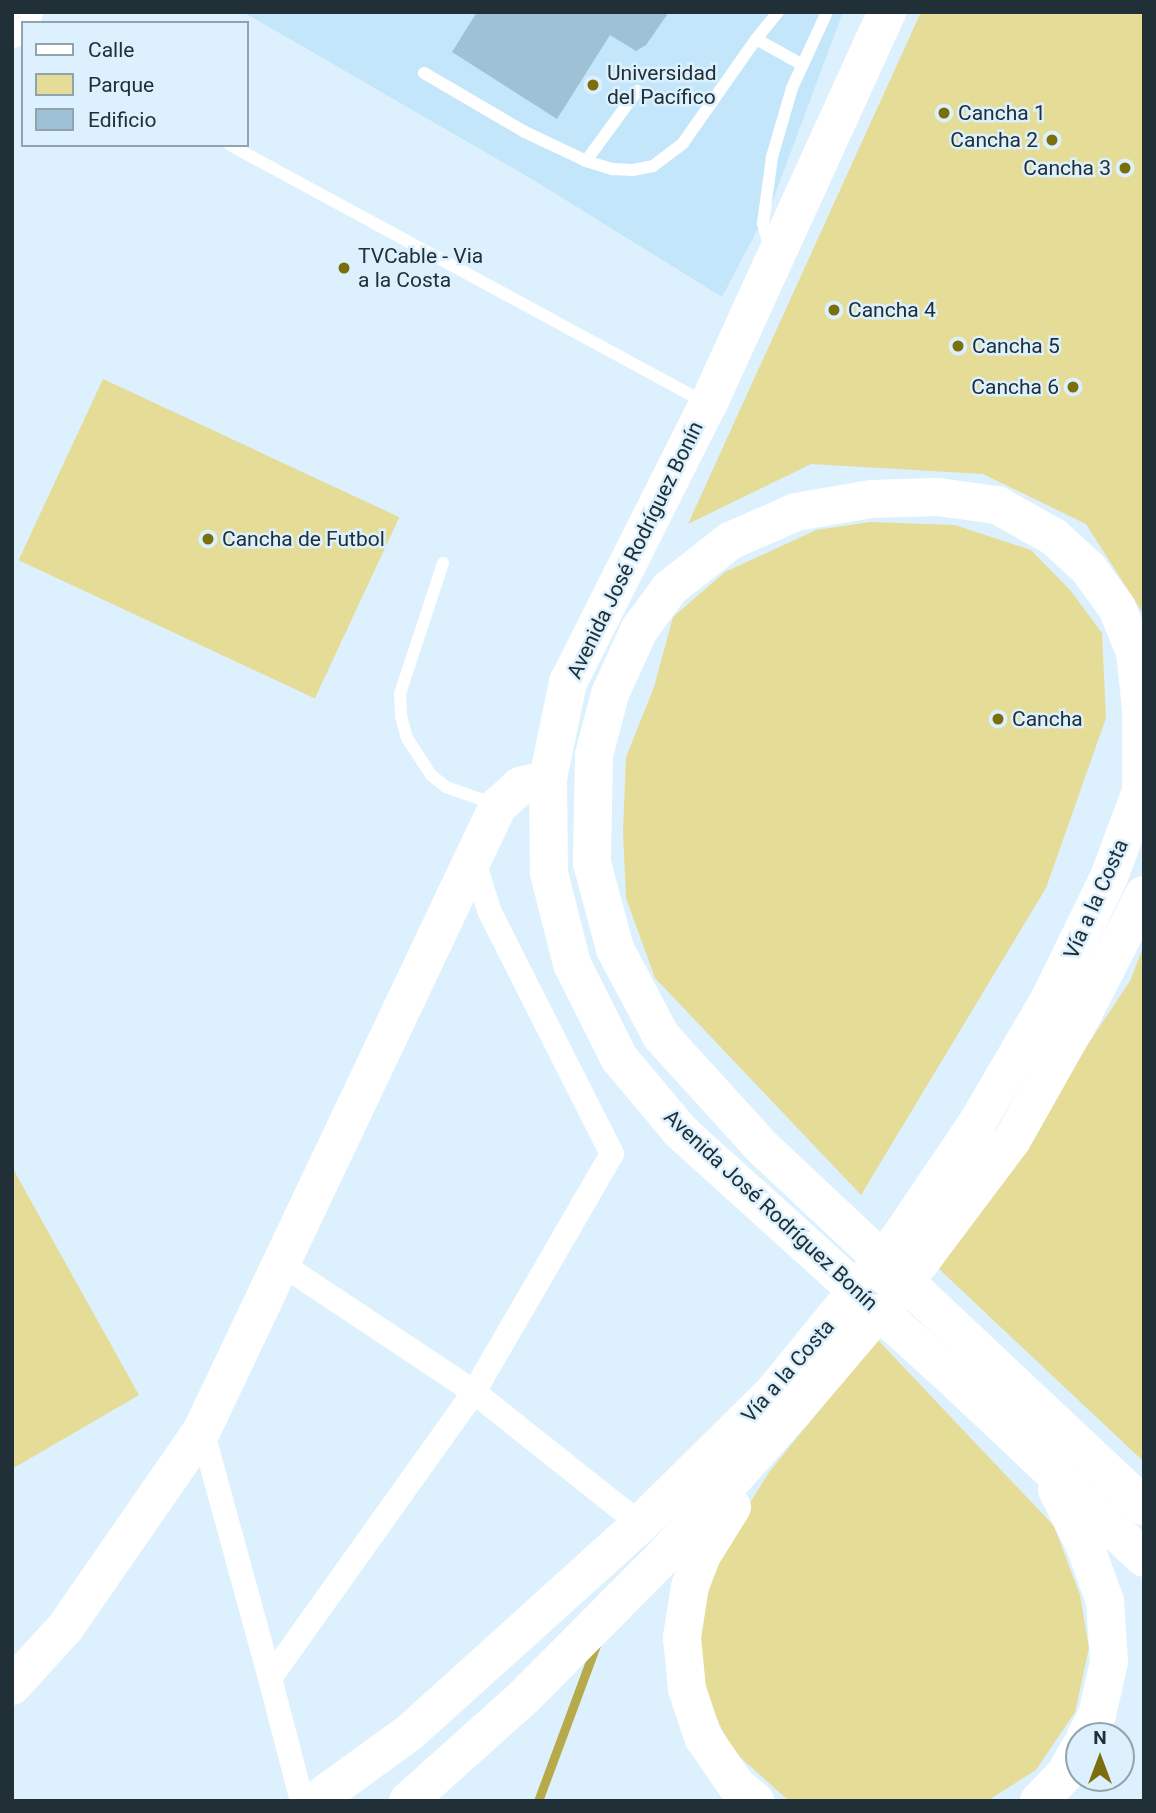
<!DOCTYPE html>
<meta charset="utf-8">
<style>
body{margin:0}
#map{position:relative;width:1156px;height:1813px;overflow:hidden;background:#dcf1fd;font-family:Roboto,sans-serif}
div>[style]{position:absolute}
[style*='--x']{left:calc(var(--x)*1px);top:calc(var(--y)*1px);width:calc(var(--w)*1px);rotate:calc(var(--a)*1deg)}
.built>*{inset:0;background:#c3e6fa}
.green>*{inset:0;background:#e5dc97;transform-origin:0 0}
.stream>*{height:9px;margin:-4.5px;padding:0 4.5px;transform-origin:4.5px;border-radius:4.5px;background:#b7aa4a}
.building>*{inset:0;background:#9ec1d5}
.lane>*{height:12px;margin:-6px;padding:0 6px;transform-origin:6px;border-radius:6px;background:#fff}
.street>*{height:24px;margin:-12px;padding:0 12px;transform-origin:12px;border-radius:12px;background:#fff}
.primary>*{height:38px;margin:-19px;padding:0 19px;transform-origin:19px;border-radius:19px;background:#fff}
.highway>*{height:38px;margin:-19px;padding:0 19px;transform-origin:19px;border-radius:19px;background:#fff}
.dots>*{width:19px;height:19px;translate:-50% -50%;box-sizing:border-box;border:4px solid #dcf1fd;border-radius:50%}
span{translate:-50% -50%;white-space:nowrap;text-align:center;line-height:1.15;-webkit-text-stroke:5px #dcf1fd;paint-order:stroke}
.poi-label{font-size:21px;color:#212f36}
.left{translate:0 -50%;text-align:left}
.right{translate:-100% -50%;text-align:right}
.street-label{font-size:21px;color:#212f36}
.frame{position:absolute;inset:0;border:14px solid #212f36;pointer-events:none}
.legend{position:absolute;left:21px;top:21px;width:228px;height:126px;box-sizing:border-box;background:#dcf1fd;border:2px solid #91a3ad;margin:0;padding:9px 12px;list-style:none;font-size:21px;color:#212f36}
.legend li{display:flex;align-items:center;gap:14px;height:35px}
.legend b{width:35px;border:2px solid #91a3ad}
.north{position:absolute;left:1065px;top:1722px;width:70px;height:70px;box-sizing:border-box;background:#dcf1fd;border:2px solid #91a3ad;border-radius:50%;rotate:0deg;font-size:19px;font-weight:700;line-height:28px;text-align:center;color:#212f36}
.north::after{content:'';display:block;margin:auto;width:24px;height:32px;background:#7b6f0d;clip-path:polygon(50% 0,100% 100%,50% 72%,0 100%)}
</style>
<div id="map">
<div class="built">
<div style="clip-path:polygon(243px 12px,843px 12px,773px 200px,722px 297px,535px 181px)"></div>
</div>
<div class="green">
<div style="clip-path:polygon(921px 12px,1144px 12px,1144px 615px,1086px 524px,983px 474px,811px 464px,688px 524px)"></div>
<div style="left:103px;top:379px;width:327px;height:200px;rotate:25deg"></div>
<div style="clip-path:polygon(870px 522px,955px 525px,1031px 550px,1071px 591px,1102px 633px,1106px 718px,1046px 888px,861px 1195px,655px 978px,626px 898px,623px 831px,626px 757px,654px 687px,673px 617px,725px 572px,816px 530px)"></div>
<div style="clip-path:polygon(1144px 945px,1144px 1462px,939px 1269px,1130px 981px)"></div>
<div style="clip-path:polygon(12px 1167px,139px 1395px,12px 1469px)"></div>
<div style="clip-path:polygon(877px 1339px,1054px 1526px,1080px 1595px,1089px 1648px,1075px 1712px,1036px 1770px,987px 1801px,788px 1800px,733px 1751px,700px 1685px,695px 1614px,708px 1569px,770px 1471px)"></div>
</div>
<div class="stream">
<div style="--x:538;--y:1801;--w:166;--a:-69.6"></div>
</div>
<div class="building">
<div style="clip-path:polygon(477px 12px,669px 12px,646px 45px,636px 51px,610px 35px,557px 119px,452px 52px)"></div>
</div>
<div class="lane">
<div style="--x:778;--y:12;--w:35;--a:129"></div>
<div style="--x:756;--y:39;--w:51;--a:29.1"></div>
<div style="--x:424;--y:73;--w:117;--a:30.3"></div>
<div style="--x:525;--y:132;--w:68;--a:25.4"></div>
<div style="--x:586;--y:161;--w:28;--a:17"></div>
<div style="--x:613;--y:169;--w:20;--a:3"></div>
<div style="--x:633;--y:170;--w:20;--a:-11"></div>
<div style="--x:653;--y:166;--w:38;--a:-37"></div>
<div style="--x:683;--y:143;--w:127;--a:-54.9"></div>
<div style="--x:230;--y:145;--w:539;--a:28.47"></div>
<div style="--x:586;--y:161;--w:87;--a:-53.9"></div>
<div style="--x:770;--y:248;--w:26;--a:-106"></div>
<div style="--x:763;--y:223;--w:67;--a:-82.2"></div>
<div style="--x:772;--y:157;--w:72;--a:-73.8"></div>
<div style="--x:792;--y:88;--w:84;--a:-65.3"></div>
<div style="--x:443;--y:563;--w:138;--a:108.2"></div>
<div style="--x:400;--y:694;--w:22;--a:87"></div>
<div style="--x:401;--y:716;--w:23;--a:75"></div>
<div style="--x:407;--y:738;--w:44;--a:57"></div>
<div style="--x:431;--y:775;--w:19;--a:39"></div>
<div style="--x:446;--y:787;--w:51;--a:19.5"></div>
</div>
<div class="street">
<div style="--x:280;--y:1263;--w:233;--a:33.6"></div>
<div style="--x:474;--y:1392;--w:212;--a:38.5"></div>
<div style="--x:202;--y:1430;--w:257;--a:74.7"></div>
<div style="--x:302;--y:1801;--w:127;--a:-104.6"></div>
<div style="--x:270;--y:1678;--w:351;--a:-54.5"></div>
<div style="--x:474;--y:1392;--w:275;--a:-59.9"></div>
<div style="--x:612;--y:1154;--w:273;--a:-116.8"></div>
<div style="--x:489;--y:910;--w:54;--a:-107.1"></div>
</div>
<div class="primary">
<div style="--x:887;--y:12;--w:431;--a:114.5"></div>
<div style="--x:708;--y:404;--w:311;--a:116.7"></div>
<div style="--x:568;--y:682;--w:99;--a:101.7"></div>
<div style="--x:548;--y:779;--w:94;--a:89.4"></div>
<div style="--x:549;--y:873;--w:94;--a:75.8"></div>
<div style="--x:572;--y:964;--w:105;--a:63.4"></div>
<div style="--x:619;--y:1058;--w:97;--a:50"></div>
<div style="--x:681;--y:1132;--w:367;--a:42.1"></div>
<div style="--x:953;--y:1378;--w:262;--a:43.3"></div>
<div style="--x:1141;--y:793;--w:84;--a:-90"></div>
<div style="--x:1141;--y:709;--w:57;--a:-96"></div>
<div style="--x:1135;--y:652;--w:48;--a:-112.2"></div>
<div style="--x:1117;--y:608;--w:49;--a:-125.9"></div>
<div style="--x:1088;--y:568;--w:46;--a:-137.6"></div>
<div style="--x:1054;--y:537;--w:65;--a:-150.7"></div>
<div style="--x:997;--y:505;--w:61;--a:-172.4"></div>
<div style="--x:937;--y:497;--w:66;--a:178.3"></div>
<div style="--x:871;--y:499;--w:76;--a:170.2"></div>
<div style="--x:796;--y:512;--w:72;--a:156.3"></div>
<div style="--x:730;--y:541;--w:76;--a:141.9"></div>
<div style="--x:670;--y:588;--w:52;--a:126.4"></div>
<div style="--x:639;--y:630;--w:70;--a:114.4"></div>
<div style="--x:610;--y:694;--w:63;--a:104.7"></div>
<div style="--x:594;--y:755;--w:108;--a:91.1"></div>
<div style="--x:592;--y:863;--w:89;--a:75"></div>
<div style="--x:615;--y:949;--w:98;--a:62.1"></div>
<div style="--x:661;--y:1036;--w:149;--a:47.7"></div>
<div style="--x:761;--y:1146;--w:526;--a:43.23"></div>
<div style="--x:1057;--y:1490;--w:63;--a:63.4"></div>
<div style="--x:1085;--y:1546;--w:59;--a:70"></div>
<div style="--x:1105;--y:1601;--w:61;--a:86.2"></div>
<div style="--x:1109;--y:1662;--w:54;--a:102.8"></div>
<div style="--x:1097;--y:1715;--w:24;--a:118"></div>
<div style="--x:732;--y:1507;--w:57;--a:122"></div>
<div style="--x:702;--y:1555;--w:33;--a:111"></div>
<div style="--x:690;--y:1586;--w:52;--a:98.9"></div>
<div style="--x:682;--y:1637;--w:52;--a:84.5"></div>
<div style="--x:687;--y:1689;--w:51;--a:71.6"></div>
<div style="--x:703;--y:1737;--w:58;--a:55.5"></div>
<div style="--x:736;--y:1785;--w:25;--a:40"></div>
<div style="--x:12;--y:1686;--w:79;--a:-47.6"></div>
<div style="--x:65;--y:1628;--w:241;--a:-55.3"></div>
<div style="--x:202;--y:1430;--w:691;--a:-64.62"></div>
<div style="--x:498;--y:806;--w:30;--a:-42"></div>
<div style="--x:520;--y:786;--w:29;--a:-14"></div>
<div style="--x:315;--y:1801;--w:116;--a:-35.9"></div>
<div style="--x:409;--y:1733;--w:312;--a:-42.1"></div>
<div style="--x:640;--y:1524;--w:185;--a:-44.6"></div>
<div style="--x:772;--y:1394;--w:203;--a:-50.8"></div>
<div style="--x:900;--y:1237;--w:138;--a:-56"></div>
<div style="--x:977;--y:1123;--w:145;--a:-59.7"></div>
<div style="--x:1050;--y:998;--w:135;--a:-64"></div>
<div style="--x:1109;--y:877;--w:100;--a:-69.6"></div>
<div style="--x:408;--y:1801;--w:156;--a:-41.9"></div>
<div style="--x:524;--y:1697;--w:202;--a:-45.2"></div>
<div style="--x:666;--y:1554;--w:192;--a:-48.2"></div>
<div style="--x:794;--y:1411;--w:197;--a:-49.7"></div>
<div style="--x:921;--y:1261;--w:151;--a:-53.1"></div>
<div style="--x:1012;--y:1140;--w:145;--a:-60.6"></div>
<div style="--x:1083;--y:1014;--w:134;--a:-62.9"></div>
<div style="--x:1039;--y:1801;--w:37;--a:-46"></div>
<div style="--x:1065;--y:1774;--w:29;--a:-61"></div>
</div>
<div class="highway">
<div style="--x:12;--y:29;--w:21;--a:-55"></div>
</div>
<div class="dots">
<div style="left:593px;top:85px;background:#7b6f0d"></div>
<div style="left:944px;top:113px;background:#7b6f0d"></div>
<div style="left:1052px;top:140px;background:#7b6f0d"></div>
<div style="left:1125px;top:168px;background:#7b6f0d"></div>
<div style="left:344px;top:268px;background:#7b6f0d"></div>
<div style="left:834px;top:310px;background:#7b6f0d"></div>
<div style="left:958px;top:346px;background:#7b6f0d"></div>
<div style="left:1073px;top:387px;background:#7b6f0d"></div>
<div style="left:208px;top:539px;background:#7b6f0d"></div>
<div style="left:998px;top:719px;background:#7b6f0d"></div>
</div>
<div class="poi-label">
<span class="left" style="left:607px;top:85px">Universidad<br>del Pacífico</span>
<span class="left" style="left:958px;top:113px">Cancha 1</span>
<span class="right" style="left:1038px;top:140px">Cancha 2</span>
<span class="right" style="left:1111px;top:168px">Cancha 3</span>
<span class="left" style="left:358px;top:268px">TVCable - Via<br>a la Costa</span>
<span class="left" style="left:848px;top:310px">Cancha 4</span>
<span class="left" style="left:972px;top:346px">Cancha 5</span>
<span class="right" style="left:1059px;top:387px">Cancha 6</span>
<span class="left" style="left:222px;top:539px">Cancha de Futbol</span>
<span class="left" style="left:1012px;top:719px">Cancha</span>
</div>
<div class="street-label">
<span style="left:635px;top:550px;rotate:-64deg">Avenida José Rodríguez Bonín</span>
<span style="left:1096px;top:899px;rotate:-66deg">Vía a la Costa</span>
<span style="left:771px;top:1210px;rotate:43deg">Avenida José Rodríguez Bonín</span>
<span style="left:788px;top:1371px;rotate:-49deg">Vía a la Costa</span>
</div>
<div class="frame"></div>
<ul class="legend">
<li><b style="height:9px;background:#fff"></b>Calle</li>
<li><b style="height:19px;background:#e5dc97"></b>Parque</li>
<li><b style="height:19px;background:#9ec1d5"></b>Edificio</li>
</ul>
<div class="north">N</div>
</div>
